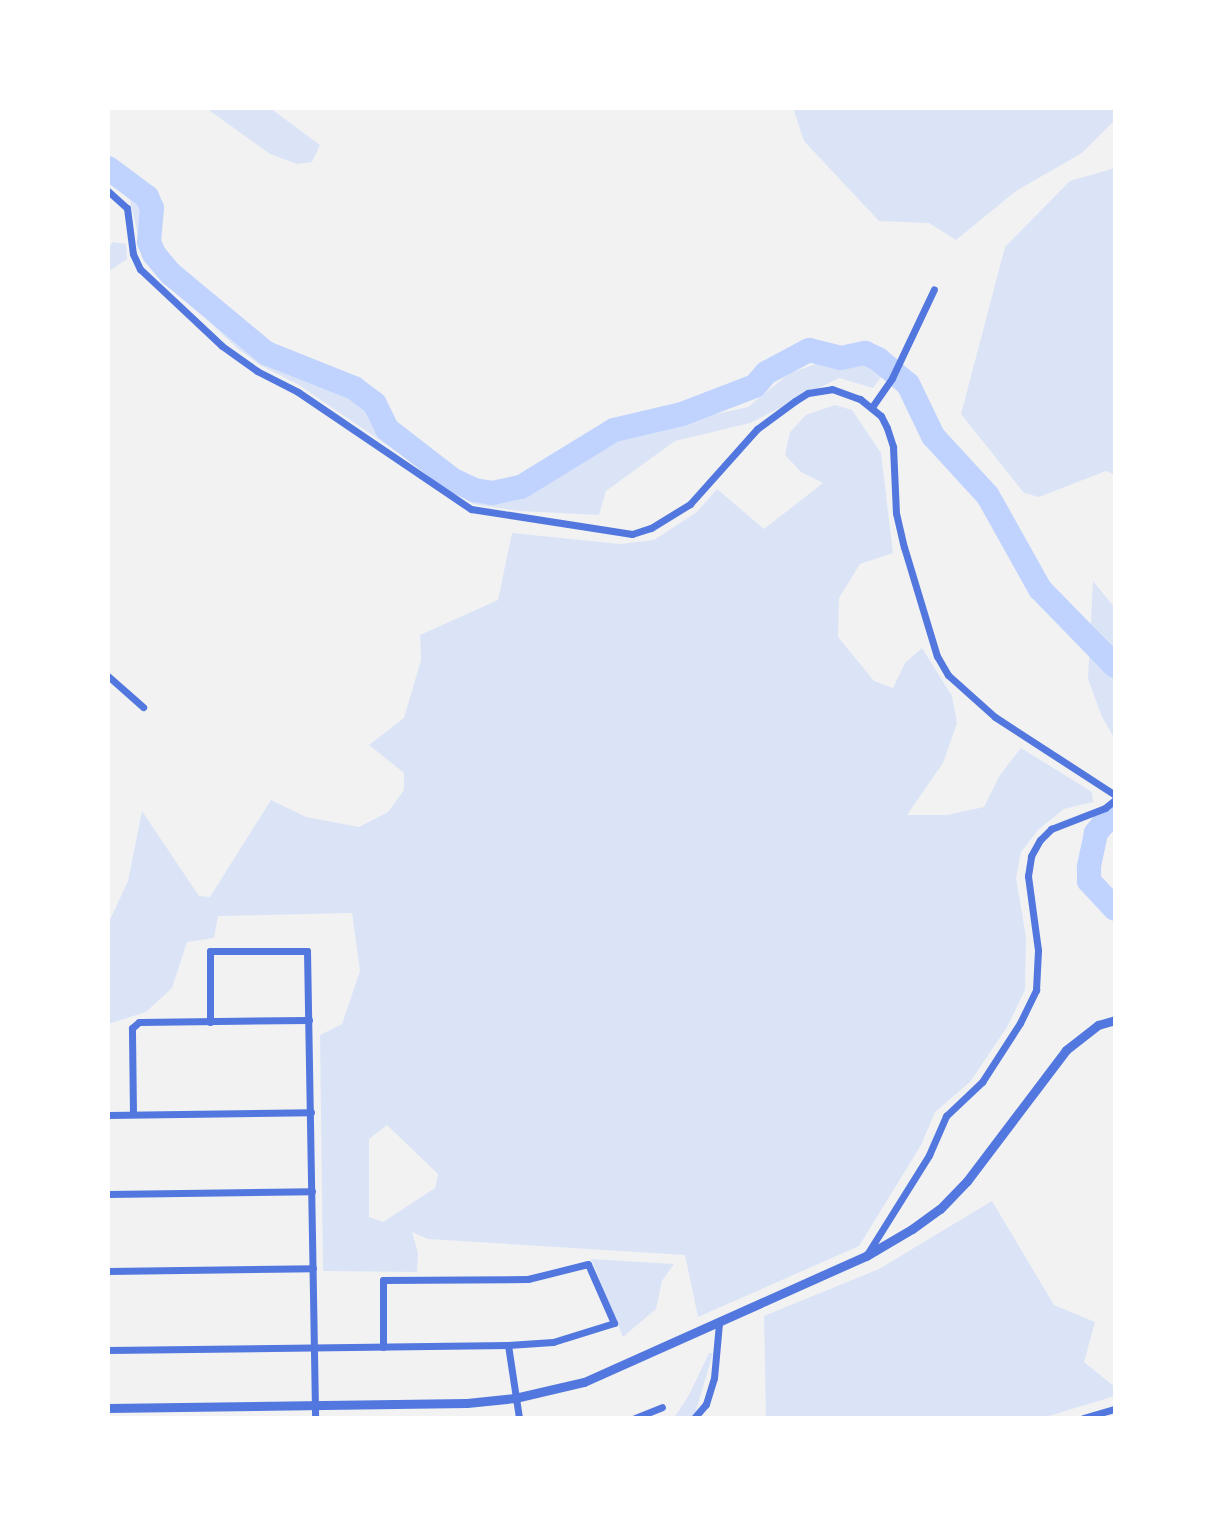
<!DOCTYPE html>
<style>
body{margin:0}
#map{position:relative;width:1223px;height:1526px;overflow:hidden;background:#f2f2f2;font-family:"Source Sans 3",sans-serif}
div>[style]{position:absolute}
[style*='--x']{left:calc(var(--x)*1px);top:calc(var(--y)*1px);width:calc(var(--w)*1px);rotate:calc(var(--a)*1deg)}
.green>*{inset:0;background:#dbe4f7}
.river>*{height:24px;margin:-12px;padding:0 12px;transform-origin:12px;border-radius:12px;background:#bfd3fe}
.minor>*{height:7px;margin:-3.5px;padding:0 3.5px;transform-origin:3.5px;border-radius:3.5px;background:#5277de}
.tertiary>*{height:9px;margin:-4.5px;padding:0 4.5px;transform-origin:4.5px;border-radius:4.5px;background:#5277de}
span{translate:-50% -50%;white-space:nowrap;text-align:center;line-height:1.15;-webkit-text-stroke:8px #fff;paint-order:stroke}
.frame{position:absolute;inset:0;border:110px solid #fff;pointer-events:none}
</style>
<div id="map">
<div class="green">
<div style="clip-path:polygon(206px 108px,270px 108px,320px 145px,312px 162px,297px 164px,270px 154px)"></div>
<div style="clip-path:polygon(793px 108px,1115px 108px,1115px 120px,1082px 153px,1016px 191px,956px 240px,929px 223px,879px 221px,804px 141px)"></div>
<div style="clip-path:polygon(1115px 168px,1115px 475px,1106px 471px,1039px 497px,1024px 493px,961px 414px,1005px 247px,1070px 181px)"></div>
<div style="clip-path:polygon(108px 176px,134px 189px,145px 202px,146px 245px,156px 267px,250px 352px,345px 391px,370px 407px,381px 429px,418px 458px,469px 494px,491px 500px,524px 495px,622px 435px,748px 407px,790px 373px,825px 361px,845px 365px,868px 359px,885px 372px,873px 388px,839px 378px,750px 423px,675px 441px,606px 491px,599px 515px,519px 511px,473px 504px,299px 385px,260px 365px,238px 349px,143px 259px,130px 200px,108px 181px)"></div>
<div style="clip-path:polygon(113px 242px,126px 244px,127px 259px,108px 272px,108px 248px)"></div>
<div style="clip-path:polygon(evenodd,835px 405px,852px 410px,881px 453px,893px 553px,860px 564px,839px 598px,838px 637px,874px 681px,893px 688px,905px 663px,922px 648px,952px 696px,957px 723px,943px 763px,907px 815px,947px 815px,984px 807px,1000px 775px,1021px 748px,1092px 792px,1093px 802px,1064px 809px,1038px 830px,1021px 852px,1016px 878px,1026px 937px,1025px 990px,1007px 1027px,970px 1082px,935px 1112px,921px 1145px,859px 1246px,698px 1317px,685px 1255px,428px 1239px,412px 1232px,418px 1253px,417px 1272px,323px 1271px,320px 1035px,342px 1024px,360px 971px,352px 913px,218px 916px,214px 938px,187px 942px,172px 988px,146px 1012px,108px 1024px,108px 924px,128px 881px,142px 811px,199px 896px,210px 897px,271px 800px,306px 817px,359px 827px,388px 812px,404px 790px,404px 773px,369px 745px,404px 718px,421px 660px,420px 635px,498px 600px,512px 533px,620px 544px,654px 540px,697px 512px,717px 489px,764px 529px,823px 483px,801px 472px,785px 455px,790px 432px,806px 415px,835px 405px,387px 1125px,438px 1174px,435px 1188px,383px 1222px,369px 1217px,369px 1139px,387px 1125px)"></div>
<div style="clip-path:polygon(1093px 581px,1115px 608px,1115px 739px,1102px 717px,1088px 679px)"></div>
<div style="clip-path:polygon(992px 1201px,1054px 1305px,1095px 1322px,1084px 1362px,1115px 1387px,1115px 1396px,1042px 1418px,766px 1418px,764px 1316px,879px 1269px)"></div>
<div style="clip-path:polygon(591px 1259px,674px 1264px,662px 1281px,656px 1309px,623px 1337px)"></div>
<div style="clip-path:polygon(709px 1353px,713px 1353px,694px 1418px,670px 1418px,676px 1415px,689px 1395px)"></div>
</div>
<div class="river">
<div style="--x:108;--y:168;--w:49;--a:36.6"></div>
<div style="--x:147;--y:197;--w:12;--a:66"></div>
<div style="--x:152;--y:208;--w:34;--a:95"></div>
<div style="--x:149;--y:242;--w:13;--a:67"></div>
<div style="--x:154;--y:254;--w:26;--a:50"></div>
<div style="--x:171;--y:274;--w:124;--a:39.7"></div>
<div style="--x:266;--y:353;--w:95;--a:21.7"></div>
<div style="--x:354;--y:388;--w:26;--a:37"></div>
<div style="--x:375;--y:404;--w:28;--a:64"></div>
<div style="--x:387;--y:429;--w:83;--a:37.7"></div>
<div style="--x:453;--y:480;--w:23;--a:25"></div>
<div style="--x:474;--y:490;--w:18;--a:9"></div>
<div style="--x:492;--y:493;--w:30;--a:-12"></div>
<div style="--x:521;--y:487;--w:109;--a:-31.5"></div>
<div style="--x:614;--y:430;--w:70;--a:-13.2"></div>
<div style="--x:682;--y:414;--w:78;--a:-21"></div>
<div style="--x:755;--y:386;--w:17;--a:-50"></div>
<div style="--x:766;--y:373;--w:49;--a:-28.1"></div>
<div style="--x:809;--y:350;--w:33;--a:14"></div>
<div style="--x:841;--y:358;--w:25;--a:-12"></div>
<div style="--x:865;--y:353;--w:14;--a:25"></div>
<div style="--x:878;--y:359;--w:39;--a:40"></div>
<div style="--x:908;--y:384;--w:58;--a:64.3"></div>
<div style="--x:933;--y:436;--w:81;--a:47.5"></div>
<div style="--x:988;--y:496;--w:107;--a:60.8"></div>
<div style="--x:1040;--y:589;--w:107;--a:45.8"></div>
<div style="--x:1115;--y:818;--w:12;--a:156"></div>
<div style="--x:1104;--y:823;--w:13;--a:129"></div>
<div style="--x:1096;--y:833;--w:35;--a:102"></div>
<div style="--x:1089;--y:867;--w:14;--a:90"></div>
<div style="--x:1089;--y:881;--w:38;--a:47"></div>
</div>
<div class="minor">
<div style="--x:108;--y:191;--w:25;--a:42"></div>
<div style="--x:127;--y:208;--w:46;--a:82.6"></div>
<div style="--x:133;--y:254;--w:17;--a:65"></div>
<div style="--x:140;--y:269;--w:112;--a:43.2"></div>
<div style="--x:222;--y:346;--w:43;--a:35.5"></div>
<div style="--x:257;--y:371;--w:46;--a:27.1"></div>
<div style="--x:298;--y:392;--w:209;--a:34.1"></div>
<div style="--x:471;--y:509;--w:163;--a:8.8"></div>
<div style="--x:632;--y:534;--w:20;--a:-18"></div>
<div style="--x:651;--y:528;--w:46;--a:-31.6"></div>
<div style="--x:690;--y:504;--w:101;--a:-48.2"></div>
<div style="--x:757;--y:429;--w:47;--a:-36.4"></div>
<div style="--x:795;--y:401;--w:15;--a:-32"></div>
<div style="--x:808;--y:393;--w:24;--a:-9"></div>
<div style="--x:832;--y:389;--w:30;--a:20"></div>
<div style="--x:860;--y:399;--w:27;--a:39"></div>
<div style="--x:881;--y:416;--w:13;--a:63"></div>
<div style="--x:887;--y:428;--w:20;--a:72"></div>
<div style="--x:893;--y:447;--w:66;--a:87.4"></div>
<div style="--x:896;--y:513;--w:35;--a:77"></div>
<div style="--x:904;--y:547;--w:114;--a:73.2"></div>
<div style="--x:937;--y:656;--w:22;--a:60"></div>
<div style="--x:948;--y:675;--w:63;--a:41.8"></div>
<div style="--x:995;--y:717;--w:143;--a:33"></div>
<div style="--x:872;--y:407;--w:35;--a:-55"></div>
<div style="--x:892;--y:378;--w:98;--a:-64.7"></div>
<div style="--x:108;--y:676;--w:47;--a:41.5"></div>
<div style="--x:210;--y:1022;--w:71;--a:-90"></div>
<div style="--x:210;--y:951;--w:97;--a:0"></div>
<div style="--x:307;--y:951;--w:467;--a:89"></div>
<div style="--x:133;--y:1114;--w:86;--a:-90.7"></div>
<div style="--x:132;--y:1028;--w:9;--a:-41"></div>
<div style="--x:139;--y:1022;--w:170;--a:-0.7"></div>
<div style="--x:108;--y:1115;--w:203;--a:-0.8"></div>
<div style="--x:108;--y:1194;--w:204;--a:-0.8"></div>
<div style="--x:866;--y:1256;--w:119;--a:-58"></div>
<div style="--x:929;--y:1155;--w:43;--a:-66.4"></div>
<div style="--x:946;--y:1116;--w:50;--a:-43.4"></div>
<div style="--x:982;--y:1082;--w:70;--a:-57.2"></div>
<div style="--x:1020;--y:1023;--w:37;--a:-64"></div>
<div style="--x:1036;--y:990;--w:40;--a:-87.1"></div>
<div style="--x:1038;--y:950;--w:75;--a:-97.7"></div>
<div style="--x:1028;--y:876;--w:20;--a:-81"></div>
<div style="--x:1031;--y:856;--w:18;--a:-61"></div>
<div style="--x:1040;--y:840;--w:16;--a:-45"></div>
<div style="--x:1051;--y:829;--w:58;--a:-21.3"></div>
<div style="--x:1105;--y:808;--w:13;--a:-39"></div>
<div style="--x:108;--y:1271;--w:205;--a:-0.8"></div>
<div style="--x:508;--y:1345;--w:74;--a:81.4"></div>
<div style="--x:108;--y:1350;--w:400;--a:-0.7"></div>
<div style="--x:508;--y:1345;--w:45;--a:-3.8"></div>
<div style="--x:553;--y:1342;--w:64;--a:-17.3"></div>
<div style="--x:614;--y:1323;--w:64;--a:-113.8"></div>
<div style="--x:588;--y:1264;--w:62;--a:166"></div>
<div style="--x:528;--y:1279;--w:145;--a:179.6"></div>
<div style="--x:383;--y:1280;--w:67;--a:90"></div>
<div style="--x:635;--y:1418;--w:29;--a:-22"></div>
<div style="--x:694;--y:1418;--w:18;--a:-49"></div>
<div style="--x:706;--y:1404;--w:27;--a:-73"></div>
<div style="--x:714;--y:1378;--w:55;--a:-84.8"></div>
<div style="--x:1083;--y:1418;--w:33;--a:-16"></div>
</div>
<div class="tertiary">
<div style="--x:108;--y:1408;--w:359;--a:-0.8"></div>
<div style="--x:467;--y:1403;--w:48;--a:-5.9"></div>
<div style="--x:515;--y:1398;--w:71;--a:-13.1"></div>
<div style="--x:584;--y:1382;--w:309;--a:-24.1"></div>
<div style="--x:866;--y:1256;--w:53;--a:-30.4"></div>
<div style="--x:912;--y:1229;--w:34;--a:-36"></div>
<div style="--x:940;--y:1209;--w:39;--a:-46"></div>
<div style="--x:967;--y:1181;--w:164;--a:-52.9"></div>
<div style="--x:1066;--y:1050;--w:41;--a:-38"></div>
<div style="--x:1098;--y:1025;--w:18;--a:-16"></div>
</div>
<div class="frame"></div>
</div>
